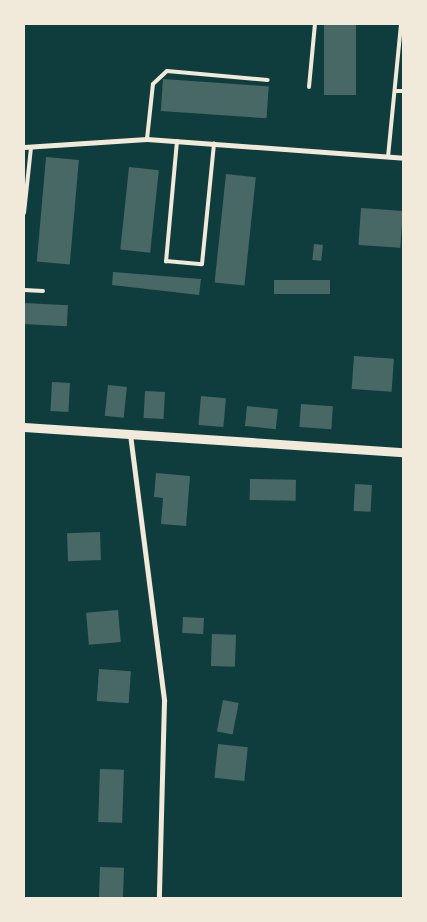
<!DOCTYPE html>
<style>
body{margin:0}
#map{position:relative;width:427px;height:922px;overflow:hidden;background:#0f3d3e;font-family:Spectral,serif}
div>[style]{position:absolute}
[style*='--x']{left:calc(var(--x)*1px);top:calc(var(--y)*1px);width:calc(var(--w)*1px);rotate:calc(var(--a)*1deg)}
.building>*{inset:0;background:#486865;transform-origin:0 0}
.service>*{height:4px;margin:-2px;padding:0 2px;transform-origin:2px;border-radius:2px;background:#f1e9da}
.minor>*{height:5px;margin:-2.5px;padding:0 2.5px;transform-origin:2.5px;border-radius:2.5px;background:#f1e9da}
.tertiary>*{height:9px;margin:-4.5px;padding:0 4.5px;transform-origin:4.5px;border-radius:4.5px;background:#f1e9da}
span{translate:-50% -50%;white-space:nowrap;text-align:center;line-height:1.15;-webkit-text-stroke:4px #f1e9da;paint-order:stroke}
.frame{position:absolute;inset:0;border:25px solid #f1e9da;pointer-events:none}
</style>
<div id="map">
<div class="building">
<div style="left:324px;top:24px;width:32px;height:71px"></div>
<div style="left:163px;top:79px;width:106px;height:32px;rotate:4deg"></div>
<div style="left:46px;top:157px;width:33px;height:105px;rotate:5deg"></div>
<div style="left:129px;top:167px;width:30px;height:83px;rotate:6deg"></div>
<div style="left:226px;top:174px;width:30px;height:109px;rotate:6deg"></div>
<div style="left:361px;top:208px;width:42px;height:37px;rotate:4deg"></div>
<div style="left:314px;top:244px;width:9px;height:16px;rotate:6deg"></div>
<div style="clip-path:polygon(113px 272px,201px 279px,199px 295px,112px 285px)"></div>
<div style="left:274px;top:280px;width:56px;height:14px"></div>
<div style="left:24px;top:303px;width:44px;height:21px;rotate:3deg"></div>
<div style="left:354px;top:356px;width:40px;height:33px;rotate:4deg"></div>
<div style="left:52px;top:382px;width:18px;height:29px;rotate:3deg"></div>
<div style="left:108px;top:385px;width:19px;height:31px;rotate:6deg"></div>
<div style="left:145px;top:391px;width:20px;height:27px;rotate:3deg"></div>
<div style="left:201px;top:396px;width:25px;height:29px;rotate:5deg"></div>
<div style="left:301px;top:404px;width:32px;height:23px;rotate:4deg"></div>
<div style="left:247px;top:406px;width:31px;height:20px;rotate:6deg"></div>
<div style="clip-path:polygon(156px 473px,190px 476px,186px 526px,161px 524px,163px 498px,154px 497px)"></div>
<div style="left:250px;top:479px;width:46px;height:21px;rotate:1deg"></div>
<div style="left:355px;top:484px;width:17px;height:27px;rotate:3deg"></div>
<div style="left:100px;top:532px;width:28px;height:33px;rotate:88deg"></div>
<div style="left:118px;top:610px;width:32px;height:32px;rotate:85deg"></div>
<div style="left:183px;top:617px;width:21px;height:16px;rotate:3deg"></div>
<div style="left:212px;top:634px;width:24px;height:32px;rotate:2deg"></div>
<div style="left:99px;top:669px;width:32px;height:32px;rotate:4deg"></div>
<div style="left:223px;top:700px;width:16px;height:32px;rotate:11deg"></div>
<div style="left:218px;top:744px;width:30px;height:34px;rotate:6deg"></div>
<div style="left:100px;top:769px;width:24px;height:53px;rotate:2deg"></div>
<div style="left:100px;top:867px;width:24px;height:31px;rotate:2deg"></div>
</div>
<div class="service">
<div style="--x:309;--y:87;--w:63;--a:-84.6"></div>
<div style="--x:395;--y:91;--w:8;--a:0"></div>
<div style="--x:147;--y:139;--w:55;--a:-83.8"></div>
<div style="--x:153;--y:84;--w:19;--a:-43"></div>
<div style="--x:167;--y:71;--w:101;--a:5.1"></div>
<div style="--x:177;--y:141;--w:121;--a:95.2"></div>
<div style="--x:166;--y:261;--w:36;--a:5"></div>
<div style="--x:202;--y:264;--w:121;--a:-84.3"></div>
<div style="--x:388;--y:157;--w:134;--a:-84.4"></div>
<div style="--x:24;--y:213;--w:65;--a:-83.9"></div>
<div style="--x:24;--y:290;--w:19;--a:3"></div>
</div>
<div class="minor">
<div style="--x:24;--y:147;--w:123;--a:-3.7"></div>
<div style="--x:147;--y:139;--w:257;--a:4.2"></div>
<div style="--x:130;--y:434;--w:269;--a:82.7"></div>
<div style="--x:164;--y:701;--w:197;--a:91.5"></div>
</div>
<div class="tertiary">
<div style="--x:24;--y:427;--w:380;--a:3.8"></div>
</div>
<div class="frame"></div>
</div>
